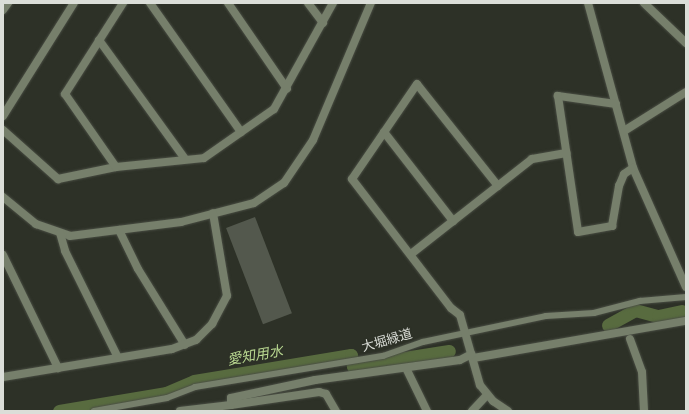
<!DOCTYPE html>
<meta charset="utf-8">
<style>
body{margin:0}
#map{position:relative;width:689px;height:414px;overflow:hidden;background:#2d3127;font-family:"Libre Baskerville","Noto Sans JP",serif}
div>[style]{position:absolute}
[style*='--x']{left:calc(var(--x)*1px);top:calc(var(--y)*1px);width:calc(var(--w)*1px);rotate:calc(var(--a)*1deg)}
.canal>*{height:13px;margin:-6.5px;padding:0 6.5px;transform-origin:6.5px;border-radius:6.5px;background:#586b3f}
.building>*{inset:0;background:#53584d;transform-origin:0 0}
.roads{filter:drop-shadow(0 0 1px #494d43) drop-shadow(0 0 1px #494d43)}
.lane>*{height:5.5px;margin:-2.75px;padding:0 2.75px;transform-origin:2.75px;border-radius:2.75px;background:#767f6b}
.street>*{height:8px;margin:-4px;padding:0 4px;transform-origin:4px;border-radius:4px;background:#767f6b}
span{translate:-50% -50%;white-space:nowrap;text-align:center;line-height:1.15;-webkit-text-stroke:3px #2d3127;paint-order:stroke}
.street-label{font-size:13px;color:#dbded8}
.water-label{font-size:14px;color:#bad992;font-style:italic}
.frame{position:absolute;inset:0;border:4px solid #dbded8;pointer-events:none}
</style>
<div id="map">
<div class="canal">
<div style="--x:608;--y:325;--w:31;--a:-29"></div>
<div style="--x:635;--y:310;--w:24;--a:15"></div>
<div style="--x:658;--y:316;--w:24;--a:-12"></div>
<div style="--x:59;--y:411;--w:109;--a:-9.5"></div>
<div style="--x:166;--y:393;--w:30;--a:-23"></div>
<div style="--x:194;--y:381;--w:159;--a:-9.4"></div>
<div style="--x:351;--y:355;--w:11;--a:80"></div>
<div style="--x:353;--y:366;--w:97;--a:-8.9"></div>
</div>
<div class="building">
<div style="left:255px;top:217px;width:103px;height:31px;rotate:69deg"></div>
</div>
<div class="roads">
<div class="lane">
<div style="--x:94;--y:411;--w:74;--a:-10.1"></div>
<div style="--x:167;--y:398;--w:30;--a:-21"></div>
<div style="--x:195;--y:387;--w:191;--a:-9.4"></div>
<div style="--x:383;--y:356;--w:42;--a:-19.3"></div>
<div style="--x:423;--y:342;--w:126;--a:-11.9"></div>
<div style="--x:546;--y:316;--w:48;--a:-3.6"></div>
<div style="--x:594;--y:313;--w:48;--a:-14.6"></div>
<div style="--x:640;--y:301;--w:46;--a:-5"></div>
</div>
<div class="street">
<div style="--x:150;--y:3;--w:158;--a:54.8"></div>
<div style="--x:228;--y:3;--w:104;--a:55.5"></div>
<div style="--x:308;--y:3;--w:25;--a:53"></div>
<div style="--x:588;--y:3;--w:171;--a:74.7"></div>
<div style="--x:633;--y:168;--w:130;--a:66"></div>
<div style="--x:644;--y:3;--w:58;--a:43.6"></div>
<div style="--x:3;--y:10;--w:9;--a:-54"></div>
<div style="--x:99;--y:40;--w:147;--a:54.1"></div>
<div style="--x:616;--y:104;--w:59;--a:-172.1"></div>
<div style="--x:558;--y:96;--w:137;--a:81.6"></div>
<div style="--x:578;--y:232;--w:35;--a:-10"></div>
<div style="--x:612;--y:226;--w:41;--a:-80.1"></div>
<div style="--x:619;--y:186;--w:13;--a:-67"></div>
<div style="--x:624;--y:174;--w:11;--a:-34"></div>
<div style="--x:3;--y:116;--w:133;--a:-57.9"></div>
<div style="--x:3;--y:130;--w:74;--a:41.7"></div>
<div style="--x:58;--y:179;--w:59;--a:-11.7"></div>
<div style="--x:116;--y:167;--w:88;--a:-5.8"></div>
<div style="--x:204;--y:158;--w:85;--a:-35"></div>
<div style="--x:274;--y:109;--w:121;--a:-60.9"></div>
<div style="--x:624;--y:131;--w:73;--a:-32.2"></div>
<div style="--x:384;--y:132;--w:113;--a:52.2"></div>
<div style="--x:116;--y:167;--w:89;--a:-124.9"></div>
<div style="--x:65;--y:94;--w:108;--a:-57.5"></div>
<div style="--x:498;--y:186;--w:130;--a:-128.5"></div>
<div style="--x:417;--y:84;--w:115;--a:124.4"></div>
<div style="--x:352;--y:179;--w:163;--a:52.5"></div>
<div style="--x:451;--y:308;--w:11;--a:38"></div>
<div style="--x:460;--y:315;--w:73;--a:74.1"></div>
<div style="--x:480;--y:385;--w:21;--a:51"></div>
<div style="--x:493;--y:401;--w:18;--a:34"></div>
<div style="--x:3;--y:197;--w:43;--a:39.3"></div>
<div style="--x:36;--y:224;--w:36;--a:19"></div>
<div style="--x:70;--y:236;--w:112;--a:-7.2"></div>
<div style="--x:181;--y:222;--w:75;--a:-14.6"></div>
<div style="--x:254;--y:203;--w:36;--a:-34"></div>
<div style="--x:284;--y:183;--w:52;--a:-56"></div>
<div style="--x:313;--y:140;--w:149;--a:-67.1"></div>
<div style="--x:119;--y:230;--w:43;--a:64"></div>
<div style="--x:138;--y:269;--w:89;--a:58.3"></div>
<div style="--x:60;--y:233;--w:19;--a:74"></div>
<div style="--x:65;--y:251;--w:119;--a:63.6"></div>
<div style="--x:411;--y:254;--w:154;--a:-38.1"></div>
<div style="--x:532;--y:159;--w:35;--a:-10"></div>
<div style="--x:3;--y:255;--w:126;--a:64"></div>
<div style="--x:630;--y:339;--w:35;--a:70"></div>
<div style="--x:642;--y:372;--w:39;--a:87"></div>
<div style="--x:473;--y:358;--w:216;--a:-9.9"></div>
<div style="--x:406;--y:368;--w:48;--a:64"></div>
<div style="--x:3;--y:377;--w:171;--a:-9.4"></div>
<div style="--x:172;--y:349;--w:26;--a:-21"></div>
<div style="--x:196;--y:340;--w:23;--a:-45"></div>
<div style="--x:212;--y:324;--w:32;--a:-62"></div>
<div style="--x:227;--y:296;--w:84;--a:-99.6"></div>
<div style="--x:231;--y:405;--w:89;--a:-8.4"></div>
<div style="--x:319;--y:392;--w:7;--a:16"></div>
<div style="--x:326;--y:394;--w:20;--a:60"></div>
<div style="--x:180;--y:411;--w:51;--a:-6.7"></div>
<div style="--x:231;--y:405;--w:7;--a:-90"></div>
<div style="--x:231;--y:398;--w:86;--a:-12.1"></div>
<div style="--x:315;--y:380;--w:146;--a:-7.9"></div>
<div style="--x:460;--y:360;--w:13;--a:-27"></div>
<div style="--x:472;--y:411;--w:22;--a:-47"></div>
</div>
</div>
<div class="street-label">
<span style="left:387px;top:341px;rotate:-16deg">大堀緑道</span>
</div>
<div class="water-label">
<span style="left:255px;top:355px;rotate:-10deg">愛知用水</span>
</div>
<div class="frame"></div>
</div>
